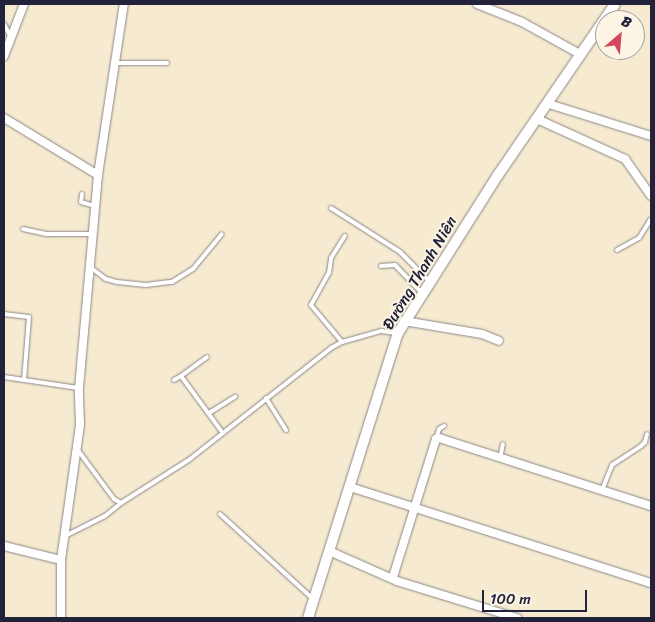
<!DOCTYPE html>
<meta charset="utf-8">
<style>
body{margin:0}
#map{position:relative;width:655px;height:622px;overflow:hidden;background:#f6ead1;font-family:Sriracha,sans-serif}
div>[style]{position:absolute}
[style*='--x']{left:calc(var(--x)*1px);top:calc(var(--y)*1px);width:calc(var(--w)*1px);rotate:calc(var(--a)*1deg)}
.roads{filter:drop-shadow(0 0 1px #8c8686) drop-shadow(0 0 1px #8c8686)}
.lane>*{height:4px;margin:-2px;padding:0 2px;transform-origin:2px;border-radius:2px;background:#fff}
.street>*{height:8px;margin:-4px;padding:0 4px;transform-origin:4px;border-radius:4px;background:#fff}
.secondary>*{height:10px;margin:-5px;padding:0 5px;transform-origin:5px;border-radius:5px;background:#fff}
span{translate:-50% -50%;white-space:nowrap;text-align:center;line-height:1.15;-webkit-text-stroke:4px #fcf5e5;paint-order:stroke}
.street-label{font-size:16px;color:#22223b}
.frame{position:absolute;inset:0;border:5px solid #22223b;pointer-events:none}
.north{position:absolute;left:595px;top:10px;width:50px;height:50px;box-sizing:border-box;background:#fcf5e5;border:1px solid #a5a1a1;border-radius:50%;rotate:27deg;font-size:14px;font-weight:700;line-height:20px;text-align:center;color:#22223b}
.north::after{content:'';display:block;margin:auto;width:18px;height:22px;background:#d1495b;clip-path:polygon(50% 0,100% 100%,50% 72%,0 100%)}
.scale{position:absolute;left:482px;top:590px;width:105px;height:22px;box-sizing:border-box;border:2px solid #22223b;border-top:0;padding-left:6px;font-size:15px;line-height:18px;white-space:nowrap;color:#22223b;-webkit-text-stroke:4px #fcf5e5;paint-order:stroke}
</style>
<div id="map">
<div class="roads">
<div class="lane">
<div style="--x:4;--y:24;--w:15;--a:62"></div>
<div style="--x:114;--y:63;--w:53;--a:0"></div>
<div style="--x:82;--y:194;--w:8;--a:97"></div>
<div style="--x:81;--y:202;--w:15;--a:16"></div>
<div style="--x:331;--y:208;--w:82;--a:32.5"></div>
<div style="--x:400;--y:252;--w:41;--a:45"></div>
<div style="--x:23;--y:229;--w:25;--a:12"></div>
<div style="--x:47;--y:234;--w:45;--a:0"></div>
<div style="--x:617;--y:250;--w:25;--a:-29"></div>
<div style="--x:639;--y:238;--w:22;--a:-58"></div>
<div style="--x:381;--y:266;--w:14;--a:-4"></div>
<div style="--x:395;--y:265;--w:39;--a:46"></div>
<div style="--x:90;--y:267;--w:20;--a:37"></div>
<div style="--x:106;--y:279;--w:11;--a:15"></div>
<div style="--x:117;--y:282;--w:29;--a:6"></div>
<div style="--x:146;--y:285;--w:26;--a:-7"></div>
<div style="--x:172;--y:282;--w:25;--a:-32"></div>
<div style="--x:193;--y:269;--w:45;--a:-50.4"></div>
<div style="--x:4;--y:314;--w:25;--a:7"></div>
<div style="--x:29;--y:317;--w:63;--a:94.5"></div>
<div style="--x:342;--y:342;--w:48;--a:-130"></div>
<div style="--x:311;--y:305;--w:37;--a:-61"></div>
<div style="--x:329;--y:273;--w:15;--a:-82"></div>
<div style="--x:331;--y:258;--w:26;--a:-58"></div>
<div style="--x:181;--y:376;--w:32;--a:-36"></div>
<div style="--x:4;--y:377;--w:75;--a:8.5"></div>
<div style="--x:174;--y:380;--w:8;--a:-30"></div>
<div style="--x:181;--y:376;--w:69;--a:53.8"></div>
<div style="--x:266;--y:398;--w:38;--a:58"></div>
<div style="--x:209;--y:413;--w:31;--a:-32"></div>
<div style="--x:436;--y:439;--w:10;--a:-73"></div>
<div style="--x:439;--y:429;--w:6;--a:-31"></div>
<div style="--x:77;--y:449;--w:62;--a:53.5"></div>
<div style="--x:114;--y:499;--w:8;--a:30"></div>
<div style="--x:121;--y:503;--w:82;--a:-32.5"></div>
<div style="--x:190;--y:459;--w:179;--a:-38.2"></div>
<div style="--x:331;--y:348;--w:13;--a:-29"></div>
<div style="--x:342;--y:342;--w:41;--a:-15.8"></div>
<div style="--x:381;--y:331;--w:15;--a:8"></div>
<div style="--x:500;--y:459;--w:15;--a:-79"></div>
<div style="--x:602;--y:490;--w:27;--a:-68"></div>
<div style="--x:612;--y:465;--w:35;--a:-33"></div>
<div style="--x:641;--y:446;--w:6;--a:-45"></div>
<div style="--x:645;--y:442;--w:8;--a:-76"></div>
<div style="--x:220;--y:514;--w:126;--a:42.4"></div>
<div style="--x:65;--y:536;--w:45;--a:-26.6"></div>
<div style="--x:105;--y:516;--w:21;--a:-39"></div>
</div>
<div class="street">
<div style="--x:477;--y:4;--w:48;--a:21.8"></div>
<div style="--x:522;--y:22;--w:66;--a:28.9"></div>
<div style="--x:4;--y:56;--w:56;--a:-69"></div>
<div style="--x:549;--y:104;--w:107;--a:17.4"></div>
<div style="--x:4;--y:118;--w:110;--a:31.2"></div>
<div style="--x:537;--y:119;--w:97;--a:24.4"></div>
<div style="--x:625;--y:159;--w:45;--a:54.9"></div>
<div style="--x:404;--y:321;--w:79;--a:9.5"></div>
<div style="--x:482;--y:334;--w:18;--a:22"></div>
<div style="--x:350;--y:487;--w:316;--a:17.7"></div>
<div style="--x:4;--y:546;--w:59;--a:13.8"></div>
<div style="--x:329;--y:551;--w:74;--a:23.8"></div>
<div style="--x:397;--y:581;--w:126;--a:17.1"></div>
<div style="--x:393;--y:577;--w:145;--a:-72.7"></div>
<div style="--x:436;--y:439;--w:3;--a:-18"></div>
<div style="--x:439;--y:438;--w:223;--a:17.8"></div>
<div style="--x:61;--y:618;--w:58;--a:-90"></div>
<div style="--x:61;--y:560;--w:137;--a:-82"></div>
<div style="--x:80;--y:424;--w:36;--a:-92"></div>
<div style="--x:79;--y:388;--w:214;--a:-84.9"></div>
<div style="--x:98;--y:175;--w:173;--a:-81.4"></div>
</div>
<div class="secondary">
<div style="--x:308;--y:618;--w:299;--a:-72.5"></div>
<div style="--x:398;--y:333;--w:187;--a:-57.7"></div>
<div style="--x:498;--y:175;--w:207;--a:-55.6"></div>
</div>
</div>
<div class="street-label">
<span style="left:420px;top:273px;rotate:-59deg">Đường Thanh Niên</span>
</div>
<div class="frame"></div>
<div class="north">B</div>
<div class="scale">100 m</div>
</div>
